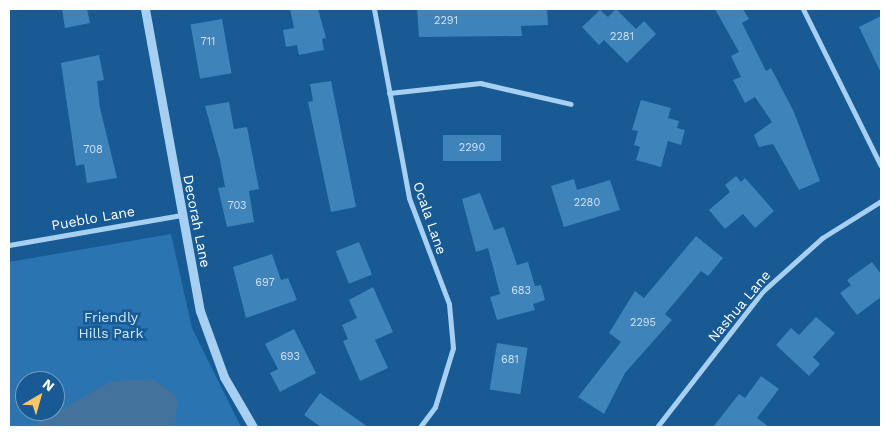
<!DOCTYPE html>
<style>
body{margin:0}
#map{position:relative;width:890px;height:436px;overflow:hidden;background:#175a94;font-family:"Work Sans",sans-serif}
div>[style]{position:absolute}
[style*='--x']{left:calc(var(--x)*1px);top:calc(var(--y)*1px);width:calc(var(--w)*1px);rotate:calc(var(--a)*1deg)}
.green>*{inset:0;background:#2a74b2}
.water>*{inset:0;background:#43729c}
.building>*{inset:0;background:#3f83bb;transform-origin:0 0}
.minor>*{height:5px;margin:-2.5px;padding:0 2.5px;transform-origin:2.5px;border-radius:2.5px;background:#a7cff1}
.tertiary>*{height:9px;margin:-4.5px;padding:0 4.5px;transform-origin:4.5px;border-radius:4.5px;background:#a7cff1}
span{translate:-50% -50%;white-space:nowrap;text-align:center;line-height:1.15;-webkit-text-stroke:5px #175a94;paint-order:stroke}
.number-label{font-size:11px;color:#cfe0ee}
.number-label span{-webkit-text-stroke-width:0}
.street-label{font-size:14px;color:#fff}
.park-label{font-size:14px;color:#cee7fc}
.frame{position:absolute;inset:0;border:10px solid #fff;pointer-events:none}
.north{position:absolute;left:15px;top:371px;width:50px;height:50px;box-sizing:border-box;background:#175a94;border:1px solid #749cbf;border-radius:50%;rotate:38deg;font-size:14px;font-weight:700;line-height:20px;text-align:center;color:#fff}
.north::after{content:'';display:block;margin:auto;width:18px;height:22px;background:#ffc466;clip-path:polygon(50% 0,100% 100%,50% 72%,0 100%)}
</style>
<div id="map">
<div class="green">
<div style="clip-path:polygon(evenodd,171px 234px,192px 328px,241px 427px,9px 427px,9px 262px,171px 234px,25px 381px,55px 381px,55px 411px,25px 411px,25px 381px)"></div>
</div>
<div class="water">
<div style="clip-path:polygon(154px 379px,178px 398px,175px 427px,30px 427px,112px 381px)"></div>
</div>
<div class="building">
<div style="clip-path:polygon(62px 9px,87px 9px,90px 23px,65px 28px)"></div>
<div style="clip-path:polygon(290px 9px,318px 9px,326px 38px,322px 39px,324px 50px,299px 55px,297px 45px,286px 47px,283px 30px,294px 28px)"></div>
<div style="clip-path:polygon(417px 9px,547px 9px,548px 25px,521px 26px,522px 36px,419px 37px)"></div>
<div style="clip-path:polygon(616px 9px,636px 29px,644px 21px,656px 34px,627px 63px,604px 40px,599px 45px,582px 27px,600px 10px,608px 17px)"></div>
<div style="clip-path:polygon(715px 9px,743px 9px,749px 19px,742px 23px,766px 71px,771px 68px,794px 112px,820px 181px,799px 190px,773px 144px,759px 147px,754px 135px,772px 122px,755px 97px,745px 103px,733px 80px,741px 77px,731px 56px,739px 52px)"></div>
<div style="clip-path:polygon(881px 16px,881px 73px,859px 27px)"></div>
<div style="left:222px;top:19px;width:55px;height:32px;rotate:80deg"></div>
<div style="clip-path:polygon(99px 55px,104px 80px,97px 81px,100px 108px,117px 178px,87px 183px,84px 164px,76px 166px,61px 63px)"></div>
<div style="clip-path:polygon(331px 81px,356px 207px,331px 212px,308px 102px,313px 101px,310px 84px)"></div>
<div style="clip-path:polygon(641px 100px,671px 108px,668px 118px,679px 121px,677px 128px,685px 130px,681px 145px,668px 141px,661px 167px,636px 160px,640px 147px,634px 145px,638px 131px,632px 130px)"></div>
<div style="clip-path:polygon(229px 102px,234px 129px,247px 127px,259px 189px,249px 191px,254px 222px,227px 227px,218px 188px,225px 187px,220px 160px,205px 106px)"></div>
<div style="left:443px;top:135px;width:58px;height:26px"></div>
<div style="clip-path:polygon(736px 176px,741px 182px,745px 178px,774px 211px,755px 228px,743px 214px,725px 229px,709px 210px,730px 192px,725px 185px)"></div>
<div style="clip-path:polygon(574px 179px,577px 190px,610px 180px,620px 210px,564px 227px,551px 186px)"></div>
<div style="clip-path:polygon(480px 193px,494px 230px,504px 227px,517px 265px,528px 262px,535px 286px,541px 285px,545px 300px,533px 304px,535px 310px,497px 320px,490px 297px,500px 294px,488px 248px,476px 252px,462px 199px)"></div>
<div style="clip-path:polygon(696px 236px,723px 258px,708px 276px,701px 271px,665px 314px,672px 320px,625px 373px,604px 414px,578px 397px,621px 342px,609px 333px,635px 291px,644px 298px)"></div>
<div style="left:359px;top:242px;width:35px;height:25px;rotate:68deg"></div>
<div style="clip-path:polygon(272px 254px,281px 280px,288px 278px,297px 300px,246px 318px,233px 267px)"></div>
<div style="clip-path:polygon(872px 262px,881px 274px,881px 297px,857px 315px,840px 293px,851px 285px,847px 280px)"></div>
<div style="clip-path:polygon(373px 287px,393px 332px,375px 340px,388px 368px,360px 381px,343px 341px,348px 339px,342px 325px,357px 318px,349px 300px)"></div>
<div style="clip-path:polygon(816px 317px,835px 333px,813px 357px,820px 364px,809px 376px,776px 345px,791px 328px,799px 335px)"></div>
<div style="clip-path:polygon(294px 329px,316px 373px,280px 392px,270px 373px,278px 369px,265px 344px)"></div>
<div style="left:497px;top:343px;width:31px;height:47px;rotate:9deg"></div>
<div style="clip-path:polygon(761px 376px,779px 389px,757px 418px,769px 427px,713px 427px,739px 394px,745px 398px)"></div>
<div style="clip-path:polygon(320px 393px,368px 427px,321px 427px,304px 415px)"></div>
</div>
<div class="minor">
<div style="--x:374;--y:9;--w:192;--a:79.5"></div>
<div style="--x:409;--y:198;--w:113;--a:69.3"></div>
<div style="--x:449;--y:304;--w:44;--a:84.8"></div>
<div style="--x:453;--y:348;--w:62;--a:107"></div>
<div style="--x:435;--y:407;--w:25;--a:127"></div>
<div style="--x:803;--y:9;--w:175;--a:63.6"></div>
<div style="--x:389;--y:93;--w:92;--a:-6.3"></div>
<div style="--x:480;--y:83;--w:93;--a:13"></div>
<div style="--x:9;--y:245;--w:175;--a:-9.9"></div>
<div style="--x:657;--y:427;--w:171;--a:-52.1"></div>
<div style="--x:762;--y:292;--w:81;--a:-42"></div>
<div style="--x:822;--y:238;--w:70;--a:-32.1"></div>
</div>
<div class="tertiary">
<div style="--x:145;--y:9;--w:307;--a:79.7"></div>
<div style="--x:200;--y:311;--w:70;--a:70"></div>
<div style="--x:224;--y:377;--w:58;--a:59.9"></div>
</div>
<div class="number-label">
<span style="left:446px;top:21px">2291</span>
<span style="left:622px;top:37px">2281</span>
<span style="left:208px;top:42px">711</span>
<span style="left:472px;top:148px">2290</span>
<span style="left:93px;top:150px">708</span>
<span style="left:587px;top:203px">2280</span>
<span style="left:237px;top:206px">703</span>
<span style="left:265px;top:283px">697</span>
<span style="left:521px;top:291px">683</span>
<span style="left:643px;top:323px">2295</span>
<span style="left:290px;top:357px">693</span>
<span style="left:510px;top:360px">681</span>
</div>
<div class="street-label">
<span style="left:93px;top:218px;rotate:-10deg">Pueblo Lane</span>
<span style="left:430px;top:218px;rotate:71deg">Ocala Lane</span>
<span style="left:197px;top:221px;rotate:79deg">Decorah Lane</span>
<span style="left:739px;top:306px;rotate:-50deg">Nashua Lane</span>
</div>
<div class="park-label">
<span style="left:111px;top:325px">Friendly<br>Hills Park</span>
</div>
<div class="frame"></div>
<div class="north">N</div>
</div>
